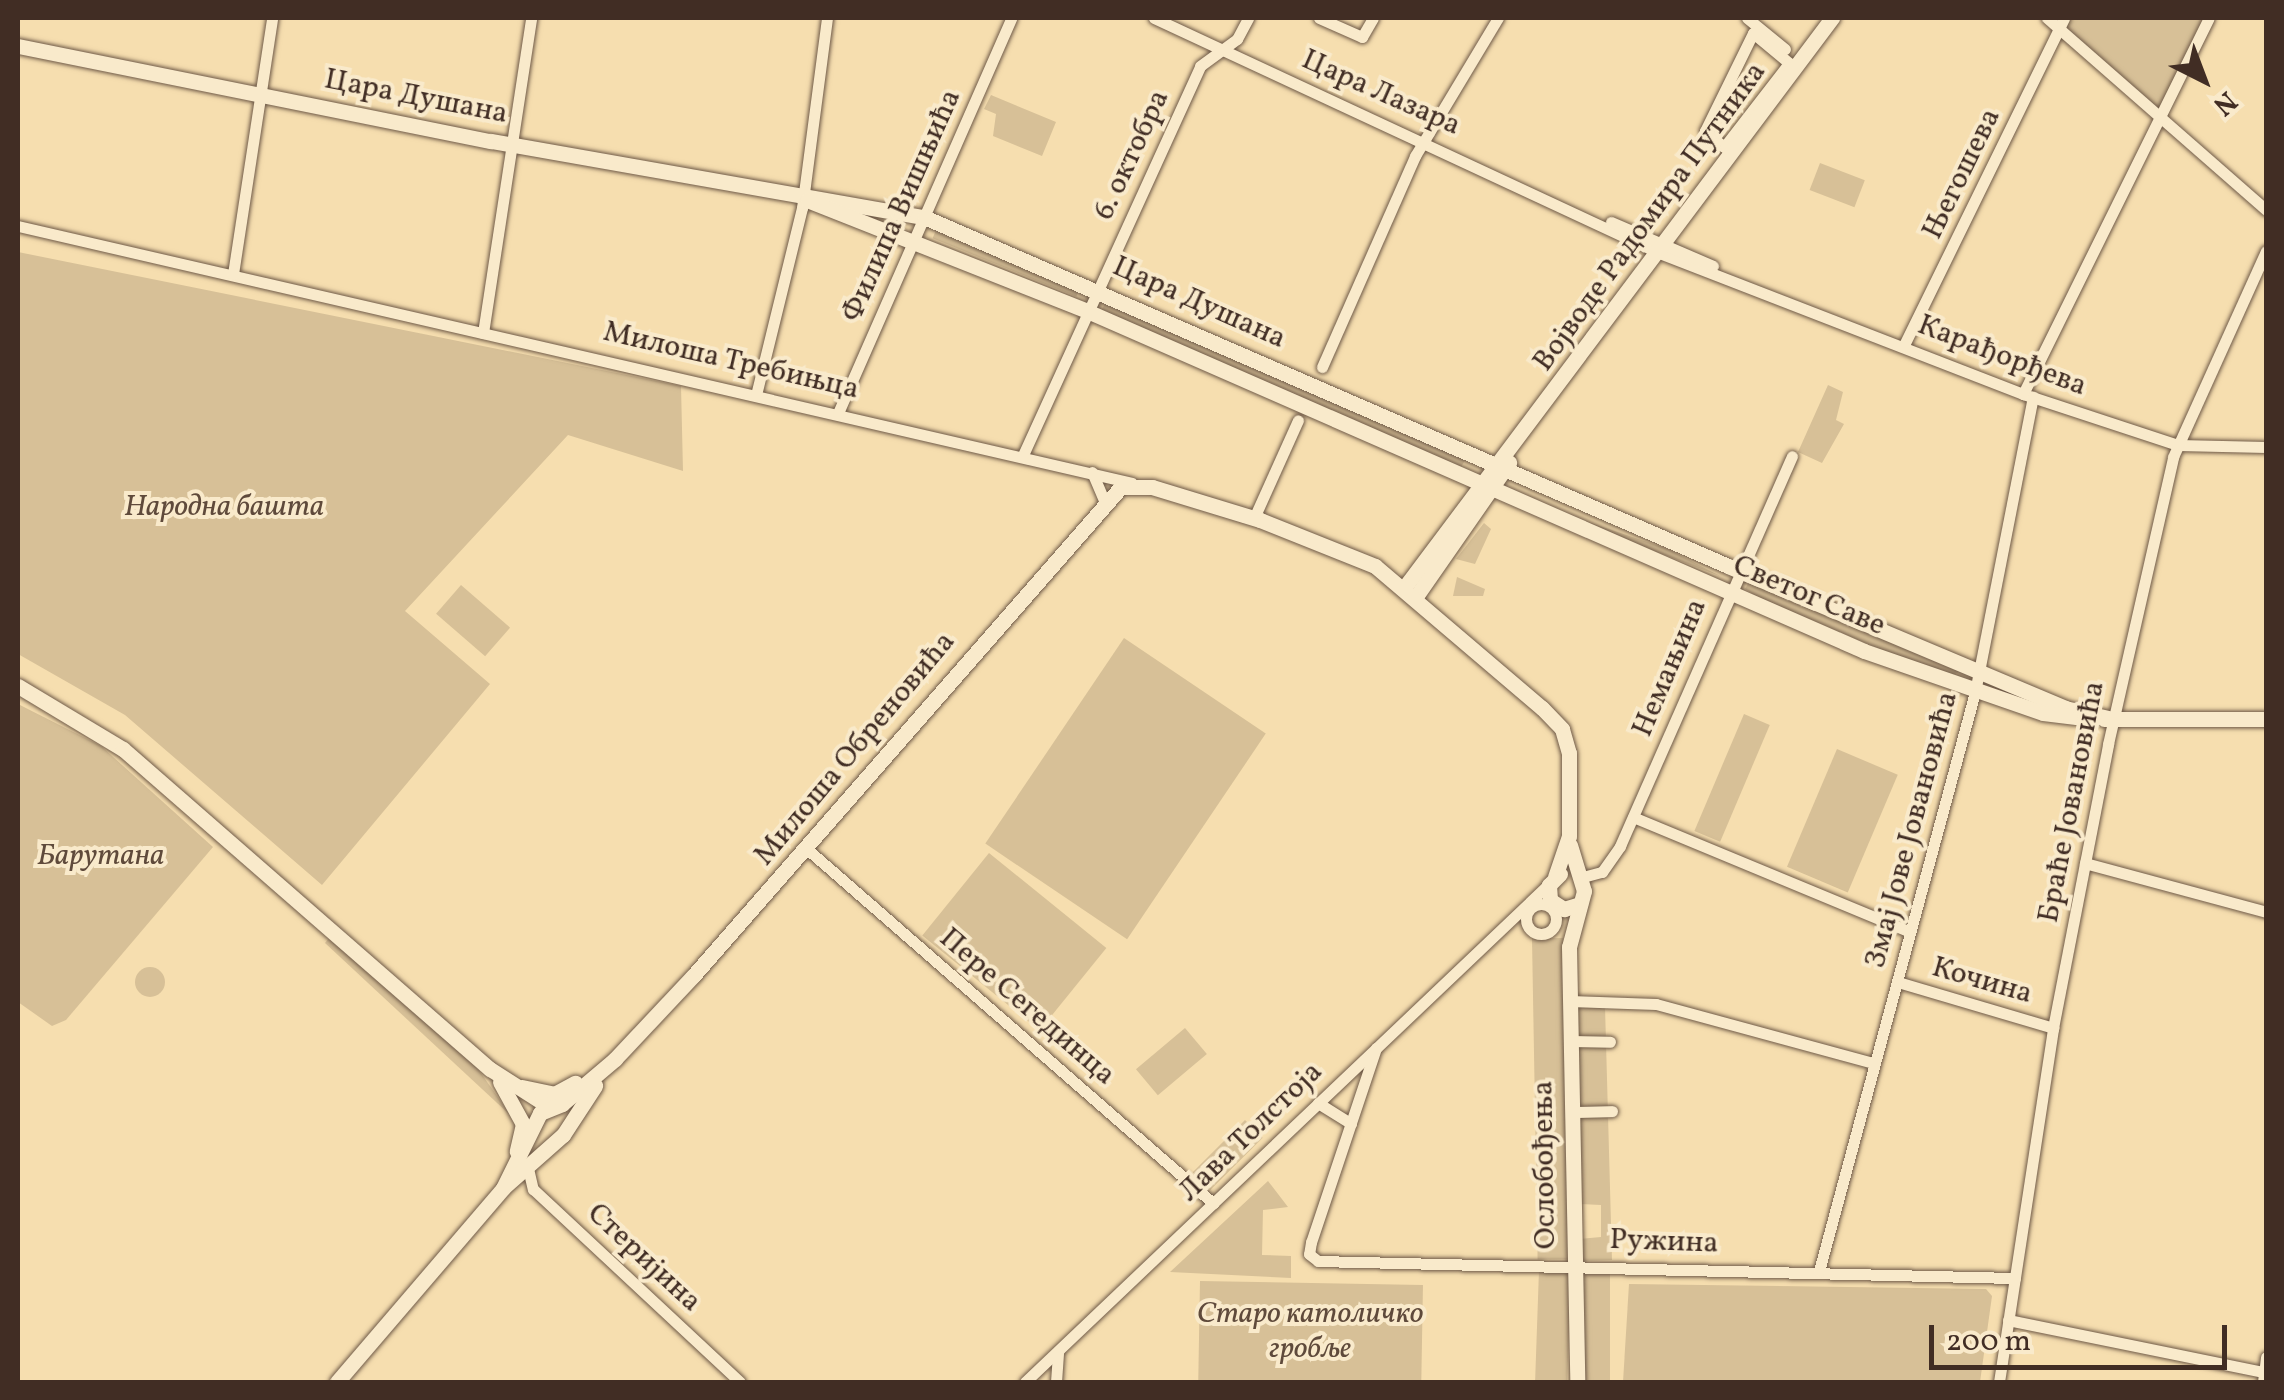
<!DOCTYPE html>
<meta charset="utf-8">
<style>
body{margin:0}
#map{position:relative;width:2284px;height:1400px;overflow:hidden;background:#f6deaf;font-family:Vollkorn,serif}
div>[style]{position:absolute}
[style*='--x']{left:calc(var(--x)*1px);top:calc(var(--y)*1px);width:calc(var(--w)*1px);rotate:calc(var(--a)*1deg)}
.green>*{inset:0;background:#d7c097;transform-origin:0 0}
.round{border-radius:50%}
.roads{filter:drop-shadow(0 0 2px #6e5947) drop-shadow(0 0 2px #6e5947)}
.street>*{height:11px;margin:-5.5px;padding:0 5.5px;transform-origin:5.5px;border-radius:5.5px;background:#f9eacb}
.street>.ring{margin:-5.5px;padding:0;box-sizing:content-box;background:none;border:11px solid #f9eacb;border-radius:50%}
.secondary>*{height:15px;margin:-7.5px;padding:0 7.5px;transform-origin:7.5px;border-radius:7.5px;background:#f9eacb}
span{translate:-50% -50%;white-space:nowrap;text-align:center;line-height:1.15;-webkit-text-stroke:8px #f9eacb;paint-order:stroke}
.street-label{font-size:30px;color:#412d24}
.park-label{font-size:30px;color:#5f4a3b;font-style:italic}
.frame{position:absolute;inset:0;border:20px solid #412d24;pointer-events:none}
.north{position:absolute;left:2154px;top:30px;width:100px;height:100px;-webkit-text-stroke:8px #f9eacb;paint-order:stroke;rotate:138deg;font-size:28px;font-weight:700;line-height:40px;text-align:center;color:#412d24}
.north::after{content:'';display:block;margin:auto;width:35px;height:45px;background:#412d24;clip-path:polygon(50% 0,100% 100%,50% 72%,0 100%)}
.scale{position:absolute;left:1929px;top:1325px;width:298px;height:45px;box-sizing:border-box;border:5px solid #412d24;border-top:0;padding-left:12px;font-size:30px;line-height:35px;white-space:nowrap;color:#412d24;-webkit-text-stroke:8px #f9eacb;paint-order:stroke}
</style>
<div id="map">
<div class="green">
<div style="clip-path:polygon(2064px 18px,2209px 18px,2160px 121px,2061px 24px)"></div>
<div style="clip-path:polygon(991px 95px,1056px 122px,1042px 156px,993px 136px,996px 114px,984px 109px)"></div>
<div style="left:1820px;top:163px;width:48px;height:29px;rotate:21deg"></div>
<div style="left:936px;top:230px;width:155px;height:9px;rotate:22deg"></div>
<div style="clip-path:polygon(18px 252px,681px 386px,683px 471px,568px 435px,405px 611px,490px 684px,322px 885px,125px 715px,18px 654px)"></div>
<div style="clip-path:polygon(1106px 302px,1468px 455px,1461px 467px,1101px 311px)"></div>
<div style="clip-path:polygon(1828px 385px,1843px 392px,1836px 420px,1844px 424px,1822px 463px,1798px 452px)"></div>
<div style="clip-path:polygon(1582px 520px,1668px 549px,1720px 576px,1649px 549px)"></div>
<div style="clip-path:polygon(1484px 523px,1491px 529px,1475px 564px,1456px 559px)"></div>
<div style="clip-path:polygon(1457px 577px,1485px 589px,1483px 596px,1453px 596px)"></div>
<div style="clip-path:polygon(1749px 582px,1964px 669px,1953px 675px,1908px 661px,1756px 596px,1745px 589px)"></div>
<div style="left:461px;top:585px;width:65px;height:38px;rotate:41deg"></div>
<div style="left:1124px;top:638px;width:171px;height:248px;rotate:34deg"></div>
<div style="clip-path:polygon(18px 704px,101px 746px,213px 847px,66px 1020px,52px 1026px,18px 1002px)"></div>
<div style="left:1744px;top:714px;width:28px;height:127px;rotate:23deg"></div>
<div style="left:1837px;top:749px;width:66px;height:128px;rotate:23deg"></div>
<div style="left:989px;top:853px;width:151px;height:106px;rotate:39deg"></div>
<div style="clip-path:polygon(329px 938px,471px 1059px,511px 1116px,325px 943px)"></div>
<div style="left:1563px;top:938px;width:321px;height:31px;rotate:89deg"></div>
<div class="round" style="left:135px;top:967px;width:30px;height:30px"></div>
<div style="clip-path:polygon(1605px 1006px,1612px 1260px,1579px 1261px,1579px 1239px,1601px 1237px,1601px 1205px,1580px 1204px,1575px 1007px)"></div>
<div style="left:1185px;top:1028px;width:34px;height:64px;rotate:50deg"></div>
<div style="left:1245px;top:1120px;width:25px;height:74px;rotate:45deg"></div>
<div style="clip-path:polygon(1268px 1181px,1288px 1207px,1263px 1210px,1262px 1255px,1291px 1256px,1291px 1278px,1170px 1272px)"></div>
<div style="left:1539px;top:1270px;width:32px;height:112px;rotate:2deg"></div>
<div style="left:1582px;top:1273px;width:28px;height:109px"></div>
<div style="left:1200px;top:1281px;width:223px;height:101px;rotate:1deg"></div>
<div style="clip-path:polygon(1629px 1284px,1986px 1289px,1992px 1296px,1980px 1382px,1623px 1382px)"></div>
</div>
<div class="roads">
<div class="street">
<div style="--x:1154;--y:18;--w:555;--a:24.95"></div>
<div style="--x:1657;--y:252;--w:393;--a:21.2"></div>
<div style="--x:2023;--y:394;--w:163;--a:18.2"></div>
<div style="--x:2178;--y:445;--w:88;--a:1.3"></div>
<div style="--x:1319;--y:18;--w:47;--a:23.8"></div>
<div style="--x:1362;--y:37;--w:22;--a:-60"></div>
<div style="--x:1747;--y:18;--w:49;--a:39.2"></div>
<div style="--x:2047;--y:18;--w:291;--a:41.2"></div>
<div style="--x:1753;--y:33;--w:47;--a:39.8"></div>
<div style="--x:1789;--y:63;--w:106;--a:127.7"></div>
<div style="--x:1724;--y:147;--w:25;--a:-140"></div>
<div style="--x:1705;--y:131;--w:109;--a:-63.9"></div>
<div style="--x:1611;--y:222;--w:111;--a:23.3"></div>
<div style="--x:18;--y:226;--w:1143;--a:12.99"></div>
<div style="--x:233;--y:274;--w:259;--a:-81.3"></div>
<div style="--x:483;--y:333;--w:319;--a:-81.3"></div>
<div style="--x:1904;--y:345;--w:364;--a:-63.9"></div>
<div style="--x:1322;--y:367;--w:231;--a:-66.2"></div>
<div style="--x:1415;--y:156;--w:161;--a:-59"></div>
<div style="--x:2023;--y:394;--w:419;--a:-63.7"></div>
<div style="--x:756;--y:395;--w:193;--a:-76.2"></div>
<div style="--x:802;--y:208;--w:192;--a:-82.5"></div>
<div style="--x:838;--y:413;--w:431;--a:-66.3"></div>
<div style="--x:1023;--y:455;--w:427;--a:-65.5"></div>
<div style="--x:1200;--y:66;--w:46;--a:-36.1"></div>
<div style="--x:1237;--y:39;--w:24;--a:-62"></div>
<div style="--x:1092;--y:472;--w:30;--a:67"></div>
<div style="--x:1254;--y:518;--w:107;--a:-65.8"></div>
<div style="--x:1633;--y:817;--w:300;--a:22.5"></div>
<div style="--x:807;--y:849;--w:539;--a:41.09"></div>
<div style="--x:2085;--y:863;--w:188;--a:15.1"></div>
<div style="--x:1579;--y:878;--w:24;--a:-15"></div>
<div style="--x:1602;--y:872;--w:32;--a:-55"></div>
<div style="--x:1620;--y:846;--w:426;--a:-66.2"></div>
<div class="ring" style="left:1526px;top:904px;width:19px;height:19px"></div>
<div style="--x:1898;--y:982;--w:162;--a:16.5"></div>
<div style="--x:1570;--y:1001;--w:86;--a:2"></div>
<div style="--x:1656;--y:1004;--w:225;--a:15.2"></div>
<div style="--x:1571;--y:1041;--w:39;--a:1"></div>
<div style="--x:1376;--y:1048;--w:205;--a:108.5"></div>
<div style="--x:1311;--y:1242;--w:12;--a:99"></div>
<div style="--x:1309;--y:1254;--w:11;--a:38"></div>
<div style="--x:1318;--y:1261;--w:697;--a:1.4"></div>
<div style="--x:1318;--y:1103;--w:39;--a:32"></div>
<div style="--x:1572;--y:1112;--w:40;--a:-1.4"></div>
<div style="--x:527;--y:1164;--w:26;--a:77"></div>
<div style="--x:533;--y:1189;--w:283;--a:43"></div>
<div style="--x:1819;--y:1271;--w:600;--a:-74.92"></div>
<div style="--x:1975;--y:692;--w:301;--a:-78.9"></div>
<div style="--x:2008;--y:1320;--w:261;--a:11.5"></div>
<div style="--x:1025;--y:1382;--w:726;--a:-43.55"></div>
<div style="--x:1056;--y:1382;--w:31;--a:-86"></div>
<div style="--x:1999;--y:1382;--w:358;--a:-81.3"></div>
<div style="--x:2053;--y:1028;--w:289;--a:-79"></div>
<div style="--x:2108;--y:744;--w:294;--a:-77.2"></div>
<div style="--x:2173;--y:457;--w:226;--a:-65.7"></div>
<div style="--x:2263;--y:1382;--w:25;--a:-83"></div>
</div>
<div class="secondary">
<div style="--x:18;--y:46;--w:482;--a:11.4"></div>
<div style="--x:491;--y:141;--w:440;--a:10"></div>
<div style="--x:924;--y:217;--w:876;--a:23.46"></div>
<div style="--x:1728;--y:566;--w:366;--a:22.8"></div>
<div style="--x:2065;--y:708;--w:49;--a:12.9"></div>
<div style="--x:807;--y:200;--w:301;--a:21.6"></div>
<div style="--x:1087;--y:311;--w:848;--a:23.63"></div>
<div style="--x:1864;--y:651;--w:189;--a:19.1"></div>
<div style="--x:2043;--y:713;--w:33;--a:7"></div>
<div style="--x:1404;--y:588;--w:713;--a:-53.1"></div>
<div style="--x:1415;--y:598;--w:165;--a:-55.2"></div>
<div style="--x:18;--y:686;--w:122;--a:31"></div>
<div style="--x:123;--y:749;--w:487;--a:41.1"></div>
<div style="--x:490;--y:1069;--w:72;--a:32.6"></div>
<div style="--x:2104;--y:719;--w:162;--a:0"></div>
<div style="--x:1570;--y:845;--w:48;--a:73.1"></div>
<div style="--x:1584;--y:891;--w:58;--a:105"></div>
<div style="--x:1569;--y:947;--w:435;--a:88.9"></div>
<div style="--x:1560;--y:874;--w:16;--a:135"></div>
<div style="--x:1549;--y:885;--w:15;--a:86"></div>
<div style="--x:1550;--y:900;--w:17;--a:33"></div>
<div style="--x:1564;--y:909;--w:17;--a:-17"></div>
<div style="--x:500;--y:1082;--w:48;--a:61.3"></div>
<div style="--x:523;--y:1124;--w:28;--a:103"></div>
<div style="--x:522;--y:1087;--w:33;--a:12"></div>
<div style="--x:554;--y:1094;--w:24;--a:-28"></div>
<div style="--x:503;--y:1188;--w:84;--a:-63.7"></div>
<div style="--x:540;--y:1113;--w:24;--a:-22"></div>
<div style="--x:562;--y:1104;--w:70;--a:-40.3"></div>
<div style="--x:615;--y:1059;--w:114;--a:-46.8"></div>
<div style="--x:693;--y:976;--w:650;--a:-48.81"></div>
<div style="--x:1121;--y:487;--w:31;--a:0"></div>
<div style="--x:1152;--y:487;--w:113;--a:17"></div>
<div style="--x:1260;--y:520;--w:124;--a:21.8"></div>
<div style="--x:1375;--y:566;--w:219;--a:40.4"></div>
<div style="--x:1542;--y:708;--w:29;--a:46"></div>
<div style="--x:1562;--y:729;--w:25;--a:74"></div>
<div style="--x:1569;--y:753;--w:83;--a:90"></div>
<div style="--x:1569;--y:836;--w:43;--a:108.9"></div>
<div style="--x:337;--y:1382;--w:255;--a:-49.4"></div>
<div style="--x:503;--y:1188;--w:80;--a:-41.5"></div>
<div style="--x:563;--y:1135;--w:59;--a:-56.9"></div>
</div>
</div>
<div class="street-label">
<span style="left:1381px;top:93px;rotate:24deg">Цара Лазара</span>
<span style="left:416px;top:97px;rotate:11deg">Цара Душана</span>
<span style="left:1132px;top:155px;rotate:-65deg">6. октобра</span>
<span style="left:1962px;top:174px;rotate:-64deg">Његошева</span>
<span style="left:902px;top:206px;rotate:-66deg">Филипа Вишњића</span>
<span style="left:1650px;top:217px;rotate:-54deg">Војводе Радомира Путника</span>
<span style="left:1199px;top:303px;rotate:24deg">Цара Душана</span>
<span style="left:2002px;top:356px;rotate:21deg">Карађорђева</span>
<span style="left:731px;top:361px;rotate:13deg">Милоша Требињца</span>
<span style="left:1809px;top:596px;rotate:23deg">Светог Саве</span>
<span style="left:1670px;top:668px;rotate:-67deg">Немањина</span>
<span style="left:855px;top:749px;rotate:-50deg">Милоша Обреновића</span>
<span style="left:2072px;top:802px;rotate:-79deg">Браће Јовановића</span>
<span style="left:1912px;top:830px;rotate:-75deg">Змај Јове Јовановића</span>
<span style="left:1982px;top:981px;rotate:16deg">Кочина</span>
<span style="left:1027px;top:1007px;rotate:41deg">Пере Сегединца</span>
<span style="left:1251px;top:1132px;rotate:-44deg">Лава Толстоја</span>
<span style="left:1545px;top:1165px;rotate:-91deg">Ослобођења</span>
<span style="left:1664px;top:1242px;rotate:2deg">Ружина</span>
<span style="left:644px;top:1258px;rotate:43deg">Стеријина</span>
</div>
<div class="park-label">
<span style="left:224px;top:507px">Народна башта</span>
<span style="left:101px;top:856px">Барутана</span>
<span style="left:1310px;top:1331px">Старо католичко<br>гробље</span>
</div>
<div class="frame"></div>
<div class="north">N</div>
<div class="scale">200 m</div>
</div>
